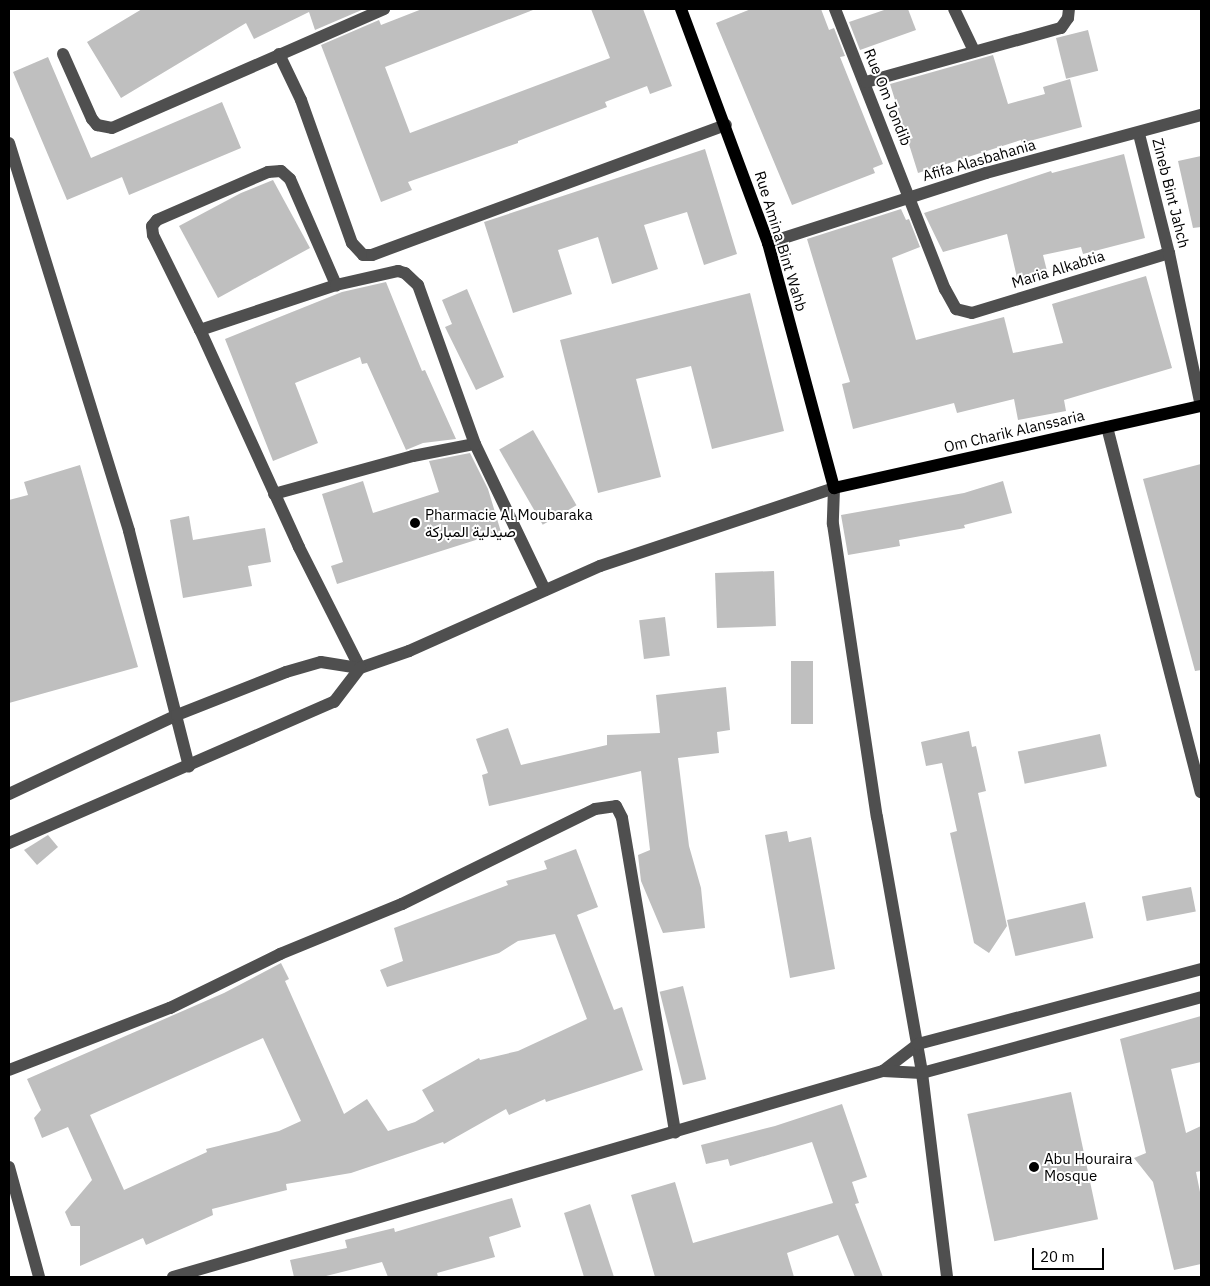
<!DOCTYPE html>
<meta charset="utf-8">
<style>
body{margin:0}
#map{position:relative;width:1210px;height:1286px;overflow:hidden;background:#fff;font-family:"IBM Plex Sans",Vazirmatn,sans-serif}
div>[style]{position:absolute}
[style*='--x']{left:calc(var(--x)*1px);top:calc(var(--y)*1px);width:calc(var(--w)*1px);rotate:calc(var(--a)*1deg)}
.building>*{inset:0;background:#bfbfbf;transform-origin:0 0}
.minor>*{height:12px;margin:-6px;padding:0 6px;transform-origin:6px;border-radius:6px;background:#4f4f4f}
.major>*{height:12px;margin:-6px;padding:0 6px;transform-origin:6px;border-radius:6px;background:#000}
.dots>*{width:14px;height:14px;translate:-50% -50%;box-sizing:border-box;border:2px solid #fff;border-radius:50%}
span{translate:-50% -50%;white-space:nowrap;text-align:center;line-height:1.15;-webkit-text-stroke:4px #fff;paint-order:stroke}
.street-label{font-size:15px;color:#000}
.poi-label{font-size:15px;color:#000}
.left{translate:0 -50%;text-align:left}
.frame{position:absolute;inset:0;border:10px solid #000;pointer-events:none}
.scale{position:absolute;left:1032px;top:1248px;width:72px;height:22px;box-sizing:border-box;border:2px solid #000;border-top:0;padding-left:6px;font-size:15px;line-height:18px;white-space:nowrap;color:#000;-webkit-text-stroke:4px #fff;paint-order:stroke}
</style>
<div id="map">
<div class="building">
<div style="clip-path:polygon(142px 9px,364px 9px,315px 30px,309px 12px,254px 39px,246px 23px,121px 98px,87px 42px)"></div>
<div style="clip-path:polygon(422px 9px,533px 10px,385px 67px,410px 133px,610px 58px,591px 9px,643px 9px,672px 86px,650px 94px,647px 86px,605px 102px,607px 107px,518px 141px,518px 143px,408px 182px,412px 190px,381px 202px,321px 45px,379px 20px,381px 25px)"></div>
<div style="clip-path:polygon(751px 9px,821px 9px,829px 30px,834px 28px,845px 56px,840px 57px,883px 164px,873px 168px,875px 173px,792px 205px,716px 23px)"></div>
<div style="clip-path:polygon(887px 9px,908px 9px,916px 30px,860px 50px,849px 22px)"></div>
<div style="left:1088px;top:30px;width:42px;height:33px;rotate:76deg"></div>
<div style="clip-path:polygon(993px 55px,1008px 104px,1045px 94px,1043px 87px,1070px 79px,1082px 127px,1022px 143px,1021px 140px,918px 173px,890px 84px)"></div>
<div style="clip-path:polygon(48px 57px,91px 158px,222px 102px,241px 148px,129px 195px,122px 177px,67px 200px,13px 72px)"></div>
<div style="clip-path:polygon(705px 149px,737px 254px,704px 265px,687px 212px,644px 225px,658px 269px,612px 284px,598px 237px,558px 250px,572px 294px,513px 313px,484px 222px)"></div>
<div style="clip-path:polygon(1124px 154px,1145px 238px,1083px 254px,1081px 247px,1043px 255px,1048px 275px,1018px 282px,1007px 234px,943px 252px,924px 213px,1051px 171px,1052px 173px)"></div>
<div style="clip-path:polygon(1201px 156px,1201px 227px,1193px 228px,1178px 161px)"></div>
<div style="clip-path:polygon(273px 180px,310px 248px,218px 298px,179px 226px,241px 193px)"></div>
<div style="clip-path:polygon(901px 209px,906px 220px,909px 219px,920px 247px,892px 258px,916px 340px,1004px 317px,1013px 353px,1063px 343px,1052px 304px,1146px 276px,1172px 368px,1064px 400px,1066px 411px,1018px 420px,1014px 399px,957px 413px,954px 403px,853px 429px,842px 384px,850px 382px,807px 239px)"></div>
<div style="clip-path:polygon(386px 282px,422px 371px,425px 370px,456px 439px,423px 443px,406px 450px,367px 363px,362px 364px,360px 357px,295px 383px,318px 443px,273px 461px,225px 339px,342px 292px)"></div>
<div style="clip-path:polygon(467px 289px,504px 377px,476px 390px,445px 327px,452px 324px,442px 300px)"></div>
<div style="clip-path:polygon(750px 293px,784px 431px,712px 449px,691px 366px,636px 379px,661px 477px,598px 493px,560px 340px)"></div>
<div style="left:533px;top:430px;width:87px;height:39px;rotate:60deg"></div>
<div style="clip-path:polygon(470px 453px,488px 489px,501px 532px,337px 584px,331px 566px,343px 562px,322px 494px,363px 481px,373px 513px,439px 492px,429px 461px)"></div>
<div style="clip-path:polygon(1201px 464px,1201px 670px,1195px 671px,1143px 479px)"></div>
<div style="clip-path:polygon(80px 465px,138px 667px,9px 703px,9px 500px,28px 495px,24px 482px)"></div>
<div style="clip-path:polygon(1003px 481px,1012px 513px,964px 525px,965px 528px,899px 540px,900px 546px,848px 555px,841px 515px,964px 493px)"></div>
<div style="clip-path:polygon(189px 516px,193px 540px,265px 528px,271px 562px,248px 566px,252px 586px,183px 598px,170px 520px)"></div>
<div style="left:774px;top:571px;width:55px;height:59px;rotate:88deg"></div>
<div style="left:665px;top:617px;width:39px;height:26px;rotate:83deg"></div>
<div style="left:791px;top:661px;width:22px;height:63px"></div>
<div style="clip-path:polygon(726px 687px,730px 730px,717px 732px,719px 753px,678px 758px,689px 846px,701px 888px,705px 928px,663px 933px,641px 881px,638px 855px,650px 850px,641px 771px,489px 806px,482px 775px,488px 773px,476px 739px,508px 728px,521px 765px,607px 745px,607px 735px,660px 733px,656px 695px)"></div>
<div style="clip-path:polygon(969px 731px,972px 747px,976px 746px,986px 791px,978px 793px,1007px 926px,989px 953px,974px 943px,950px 833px,957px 831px,942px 763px,926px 766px,921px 742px)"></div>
<div style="left:1100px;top:734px;width:33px;height:84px;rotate:78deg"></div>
<div style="clip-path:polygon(787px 831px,789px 842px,811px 837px,835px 969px,790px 978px,765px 835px)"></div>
<div style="clip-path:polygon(48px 835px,58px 847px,37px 865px,24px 850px)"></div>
<div style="clip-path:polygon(evenodd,576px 849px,598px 907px,577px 915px,614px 1010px,622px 1007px,643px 1070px,546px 1102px,545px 1099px,509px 1115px,506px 1109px,444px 1144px,443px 1142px,351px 1173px,286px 1184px,287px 1190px,212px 1209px,213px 1215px,146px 1245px,143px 1238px,80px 1266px,80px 1226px,71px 1226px,65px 1212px,92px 1180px,68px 1127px,42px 1138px,34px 1118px,41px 1110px,27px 1079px,224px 993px,281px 963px,289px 979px,285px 981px,344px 1114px,367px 1099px,388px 1131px,415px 1122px,434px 1111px,422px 1090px,479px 1058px,480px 1060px,518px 1051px,587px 1019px,555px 934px,518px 941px,499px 953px,387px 987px,380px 970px,403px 961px,394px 928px,508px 885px,506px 881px,547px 869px,544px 861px,576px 849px,263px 1038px,301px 1121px,279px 1131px,206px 1149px,207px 1152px,124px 1190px,90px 1115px,263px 1038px)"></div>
<div style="left:1191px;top:887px;width:25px;height:50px;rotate:79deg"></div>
<div style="left:1085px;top:902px;width:37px;height:80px;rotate:77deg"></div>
<div style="left:683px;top:986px;width:96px;height:24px;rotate:76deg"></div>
<div style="clip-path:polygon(1201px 1016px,1201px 1062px,1171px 1069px,1186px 1133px,1201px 1126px,1201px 1171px,1196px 1172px,1201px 1197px,1201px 1264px,1174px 1270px,1153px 1182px,1134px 1158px,1146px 1153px,1120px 1039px)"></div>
<div style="left:1071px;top:1092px;width:130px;height:106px;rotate:78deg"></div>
<div style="clip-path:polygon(842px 1104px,867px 1177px,852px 1182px,859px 1203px,855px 1204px,883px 1277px,855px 1277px,838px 1235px,787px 1253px,794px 1277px,655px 1277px,631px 1195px,675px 1182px,693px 1243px,833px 1203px,812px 1142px,730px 1166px,728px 1159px,706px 1164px,701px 1145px,775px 1126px)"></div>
<div style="clip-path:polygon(512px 1198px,521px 1227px,489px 1237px,495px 1257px,437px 1273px,438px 1277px,388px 1277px,382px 1262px,322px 1277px,294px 1277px,290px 1260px,347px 1248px,345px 1240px,394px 1228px,395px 1232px)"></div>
<div style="clip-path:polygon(590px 1204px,614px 1277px,584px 1277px,564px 1213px)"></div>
</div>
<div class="minor">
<div style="--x:835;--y:9;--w:301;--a:68.6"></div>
<div style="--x:945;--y:289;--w:23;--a:61"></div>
<div style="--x:956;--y:309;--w:16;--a:14"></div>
<div style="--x:972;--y:313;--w:206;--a:-16.9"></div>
<div style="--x:954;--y:9;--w:47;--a:64.5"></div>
<div style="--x:63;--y:54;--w:71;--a:66"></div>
<div style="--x:92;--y:119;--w:8;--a:50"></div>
<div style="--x:97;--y:125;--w:15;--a:11"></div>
<div style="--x:112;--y:128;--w:297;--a:-23.6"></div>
<div style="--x:279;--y:54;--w:51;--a:64.4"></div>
<div style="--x:301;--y:100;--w:152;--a:70.4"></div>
<div style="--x:352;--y:243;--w:16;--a:47"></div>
<div style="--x:363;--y:255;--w:9;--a:0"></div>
<div style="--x:372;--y:255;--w:377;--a:-20.2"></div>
<div style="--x:866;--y:82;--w:202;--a:-15.5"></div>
<div style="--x:1061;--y:28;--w:12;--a:-55"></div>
<div style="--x:1068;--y:18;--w:9;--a:-84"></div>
<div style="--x:1139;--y:134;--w:123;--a:75.9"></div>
<div style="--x:1169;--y:253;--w:156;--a:78.2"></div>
<div style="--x:9;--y:143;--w:406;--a:72.8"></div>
<div style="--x:129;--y:531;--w:243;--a:75.7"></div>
<div style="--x:768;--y:243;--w:229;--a:-17.8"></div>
<div style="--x:986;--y:173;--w:223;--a:-15.1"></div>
<div style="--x:200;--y:330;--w:106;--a:-116.3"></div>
<div style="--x:153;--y:235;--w:9;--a:-96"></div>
<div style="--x:152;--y:226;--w:8;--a:-50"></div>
<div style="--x:157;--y:220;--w:121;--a:-23.4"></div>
<div style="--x:268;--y:172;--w:13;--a:-4"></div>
<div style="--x:281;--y:171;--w:12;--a:42"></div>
<div style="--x:290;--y:179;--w:116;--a:66.5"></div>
<div style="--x:1107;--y:427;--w:377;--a:75.6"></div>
<div style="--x:274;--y:494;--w:144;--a:-15.3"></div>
<div style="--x:413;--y:456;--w:63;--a:-11"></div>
<div style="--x:475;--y:444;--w:162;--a:64.4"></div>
<div style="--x:360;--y:668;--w:136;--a:-116.8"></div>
<div style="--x:299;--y:547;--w:239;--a:-114.5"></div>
<div style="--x:200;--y:330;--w:143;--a:-18.3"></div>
<div style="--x:336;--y:285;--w:64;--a:-12.7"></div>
<div style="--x:398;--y:271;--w:7;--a:16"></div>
<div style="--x:405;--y:273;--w:18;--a:43"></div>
<div style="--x:418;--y:285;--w:169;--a:70.3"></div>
<div style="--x:9;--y:794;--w:186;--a:-25.2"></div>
<div style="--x:177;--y:715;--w:117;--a:-21.5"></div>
<div style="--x:286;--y:672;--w:36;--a:-16"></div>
<div style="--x:321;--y:662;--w:39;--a:9"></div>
<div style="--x:360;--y:668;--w:52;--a:-19.1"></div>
<div style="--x:409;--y:651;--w:209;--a:-24"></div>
<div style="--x:600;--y:566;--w:247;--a:-18.4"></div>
<div style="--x:834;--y:488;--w:36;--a:92"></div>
<div style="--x:833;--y:524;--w:296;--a:81.5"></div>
<div style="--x:877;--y:817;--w:260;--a:80"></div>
<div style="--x:922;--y:1073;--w:206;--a:83"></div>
<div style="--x:9;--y:843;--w:354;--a:-23.5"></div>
<div style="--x:334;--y:702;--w:43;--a:-52.6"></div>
<div style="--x:9;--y:1070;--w:173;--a:-21.1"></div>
<div style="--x:170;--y:1008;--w:123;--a:-26.1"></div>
<div style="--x:280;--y:954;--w:132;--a:-22.3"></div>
<div style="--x:402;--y:904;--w:215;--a:-26.2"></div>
<div style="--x:595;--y:809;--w:21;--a:-8"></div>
<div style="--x:616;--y:806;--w:13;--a:63"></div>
<div style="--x:622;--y:818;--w:319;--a:80.4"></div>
<div style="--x:883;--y:1071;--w:44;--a:-37.6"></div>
<div style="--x:918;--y:1044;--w:293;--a:-14.8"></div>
<div style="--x:9;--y:1167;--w:114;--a:74.7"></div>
<div style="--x:173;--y:1277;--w:739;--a:-16.18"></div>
<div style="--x:883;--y:1071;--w:39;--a:3"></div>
<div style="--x:922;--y:1073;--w:289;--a:-15.2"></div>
</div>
<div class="major">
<div style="--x:681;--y:9;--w:250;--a:69.6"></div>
<div style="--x:768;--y:243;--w:254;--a:74.9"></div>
<div style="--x:834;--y:488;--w:376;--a:-12.6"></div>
</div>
<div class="dots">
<div style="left:415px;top:523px;background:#000"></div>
<div style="left:1034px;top:1167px;background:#000"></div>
</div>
<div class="street-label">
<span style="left:888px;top:97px;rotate:68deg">Rue Om Jondib</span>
<span style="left:979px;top:160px;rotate:-16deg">Afifa Alasbahania</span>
<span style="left:1171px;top:193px;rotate:76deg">Zineb Bint Jahch</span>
<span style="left:781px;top:241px;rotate:73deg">Rue Amina Bint Wahb</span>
<span style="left:1058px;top:269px;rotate:-17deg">Maria Alkabtia</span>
<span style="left:1014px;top:431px;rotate:-13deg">Om Charik Alanssaria</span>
</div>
<div class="poi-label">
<span class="left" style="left:425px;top:523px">Pharmacie Al Moubaraka<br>صيدلية المباركة</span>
<span class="left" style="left:1044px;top:1167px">Abu Houraira<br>Mosque</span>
</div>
<div class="frame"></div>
<div class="scale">20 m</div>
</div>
